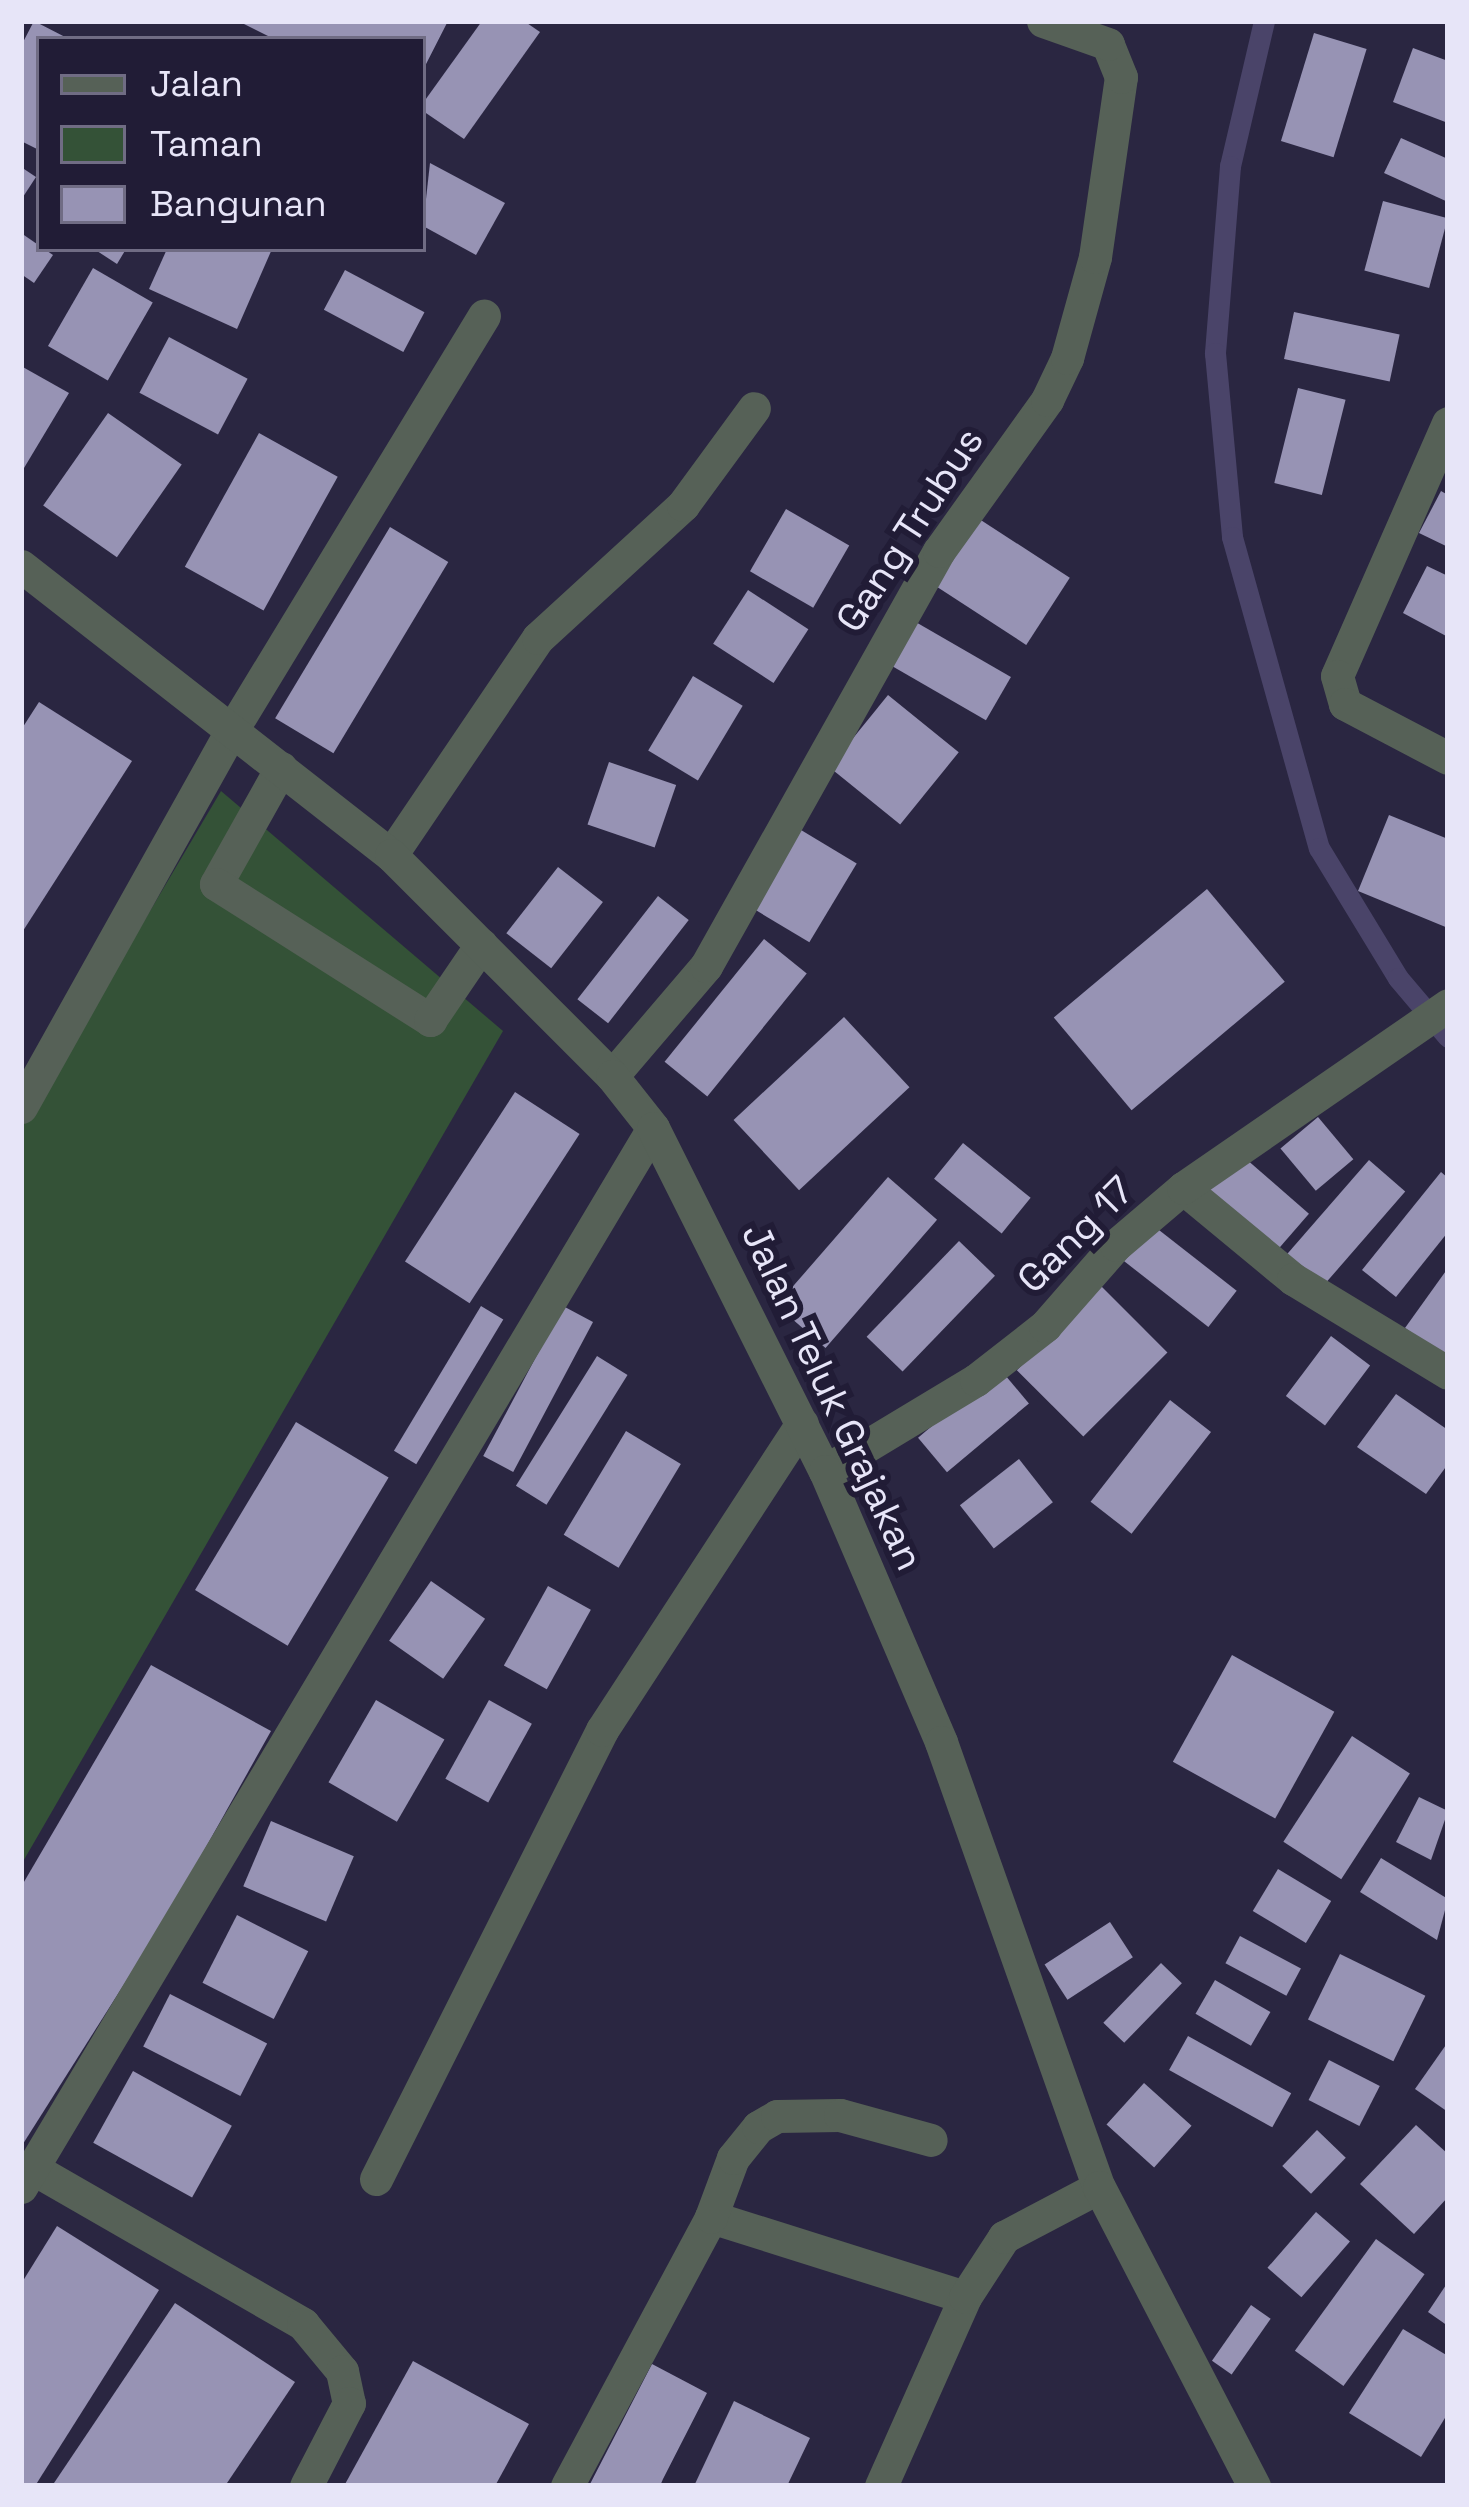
<!DOCTYPE html>
<style>
body{margin:0}
#map{position:relative;width:1469px;height:2507px;overflow:hidden;background:#2a2641;font-family:"Space Grotesk",sans-serif}
div>[style]{position:absolute}
[style*='--x']{left:calc(var(--x)*1px);top:calc(var(--y)*1px);width:calc(var(--w)*1px);rotate:calc(var(--a)*1deg)}
.green>*{inset:0;background:#345237}
.stream>*{height:21px;margin:-10.5px;padding:0 10.5px;transform-origin:10.5px;border-radius:10.5px;background:#4a4469}
.building>*{inset:0;background:#9793b4;transform-origin:0 0}
.service>*{height:33px;margin:-16.5px;padding:0 16.5px;transform-origin:16.5px;border-radius:16.5px;background:#566157}
.minor>*{height:33px;margin:-16.5px;padding:0 16.5px;transform-origin:16.5px;border-radius:16.5px;background:#566157}
.tertiary>*{height:33px;margin:-16.5px;padding:0 16.5px;transform-origin:16.5px;border-radius:16.5px;background:#566157}
span{translate:-50% -50%;white-space:nowrap;text-align:center;line-height:1.15;-webkit-text-stroke:12px #211c36;paint-order:stroke}
.street-label{font-size:39px;color:#e7e5f8}
.frame{position:absolute;inset:0;border:24px solid #e7e5f8;pointer-events:none}
.legend{position:absolute;left:36px;top:36px;width:390px;height:216px;box-sizing:border-box;background:#211c36;border:3px solid #706c84;margin:0;padding:15px 21px;list-style:none;font-size:36px;color:#e7e5f8}
.legend li{display:flex;align-items:center;gap:24px;height:60px}
.legend b{width:60px;border:3px solid #706c84}
</style>
<div id="map">
<div class="green">
<div style="clip-path:polygon(221px 791px,503px 1031px,21px 1865px,21px 1129px)"></div>
</div>
<div class="stream">
<div style="--x:1264;--y:21;--w:149;--a:103.2"></div>
<div style="--x:1230;--y:166;--w:188;--a:94.6"></div>
<div style="--x:1215;--y:353;--w:185;--a:84.7"></div>
<div style="--x:1232;--y:537;--w:323;--a:74.4"></div>
<div style="--x:1319;--y:848;--w:152;--a:58.7"></div>
<div style="--x:1398;--y:978;--w:77;--a:49.7"></div>
</div>
<div class="building">
<div style="clip-path:polygon(34px 21px,69px 39px,39px 39px,39px 150px,21px 141px,21px 46px)"></div>
<div style="clip-path:polygon(238px 21px,448px 21px,423px 70px,423px 39px,274px 39px)"></div>
<div style="clip-path:polygon(482px 21px,524px 21px,540px 32px,464px 139px,423px 111px,423px 103px)"></div>
<div style="left:1314px;top:33px;width:55px;height:113px;rotate:17deg"></div>
<div style="clip-path:polygon(1413px 48px,1448px 61px,1448px 123px,1393px 102px)"></div>
<div style="clip-path:polygon(1401px 138px,1448px 159px,1448px 202px,1384px 173px)"></div>
<div style="clip-path:polygon(430px 163px,505px 203px,476px 255px,423px 226px)"></div>
<div style="clip-path:polygon(21px 167px,36px 177px,21px 200px)"></div>
<div style="left:1383px;top:201px;width:67px;height:72px;rotate:15deg"></div>
<div style="clip-path:polygon(21px 233px,53px 255px,34px 283px,21px 274px)"></div>
<div style="clip-path:polygon(94px 249px,126px 249px,117px 264px)"></div>
<div style="clip-path:polygon(167px 249px,272px 249px,237px 329px,149px 289px)"></div>
<div style="left:93px;top:268px;width:69px;height:90px;rotate:30deg"></div>
<div style="left:345px;top:270px;width:90px;height:45px;rotate:28deg"></div>
<div style="left:1294px;top:312px;width:108px;height:48px;rotate:12deg"></div>
<div style="left:169px;top:337px;width:89px;height:63px;rotate:28deg"></div>
<div style="clip-path:polygon(21px 366px,69px 393px,24px 468px,21px 466px)"></div>
<div style="left:1298px;top:388px;width:49px;height:98px;rotate:14deg"></div>
<div style="left:108px;top:413px;width:90px;height:113px;rotate:35deg"></div>
<div style="left:259px;top:433px;width:90px;height:153px;rotate:29deg"></div>
<div style="clip-path:polygon(1441px 491px,1448px 495px,1448px 547px,1419px 533px)"></div>
<div style="left:786px;top:509px;width:73px;height:72px;rotate:30deg"></div>
<div style="left:970px;top:513px;width:119px;height:80px;rotate:33deg"></div>
<div style="left:390px;top:527px;width:68px;height:223px;rotate:31deg"></div>
<div style="clip-path:polygon(1427px 566px,1448px 576px,1448px 637px,1403px 613px)"></div>
<div style="left:748px;top:590px;width:72px;height:64px;rotate:33deg"></div>
<div style="left:907px;top:617px;width:120px;height:50px;rotate:30deg"></div>
<div style="left:693px;top:676px;width:58px;height:87px;rotate:31deg"></div>
<div style="left:888px;top:695px;width:91px;height:93px;rotate:39deg"></div>
<div style="clip-path:polygon(39px 702px,132px 761px,21px 934px,21px 730px)"></div>
<div style="left:609px;top:762px;width:71px;height:66px;rotate:19deg"></div>
<div style="clip-path:polygon(1389px 815px,1448px 839px,1448px 928px,1358px 891px)"></div>
<div style="left:801px;top:830px;width:65px;height:92px;rotate:31deg"></div>
<div style="left:558px;top:867px;width:57px;height:84px;rotate:38deg"></div>
<div style="left:1207px;top:889px;width:121px;height:200px;rotate:50deg"></div>
<div style="left:658px;top:896px;width:39px;height:131px;rotate:38deg"></div>
<div style="left:764px;top:939px;width:55px;height:158px;rotate:39deg"></div>
<div style="left:844px;top:1017px;width:96px;height:151px;rotate:47deg"></div>
<div style="left:515px;top:1092px;width:77px;height:202px;rotate:33deg"></div>
<div style="left:1318px;top:1117px;width:55px;height:49px;rotate:50deg"></div>
<div style="left:963px;top:1143px;width:87px;height:46px;rotate:39deg"></div>
<div style="left:1238px;top:1152px;width:94px;height:47px;rotate:41deg"></div>
<div style="left:1369px;top:1160px;width:48px;height:131px;rotate:41deg"></div>
<div style="clip-path:polygon(1441px 1172px,1448px 1178px,1448px 1232px,1396px 1297px,1362px 1270px)"></div>
<div style="left:888px;top:1177px;width:65px;height:170px;rotate:41deg"></div>
<div style="left:1150px;top:1223px;width:110px;height:46px;rotate:38deg"></div>
<div style="left:959px;top:1241px;width:50px;height:133px;rotate:44deg"></div>
<div style="clip-path:polygon(1448px 1268px,1448px 1359px,1405px 1328px)"></div>
<div style="left:1101px;top:1286px;width:94px;height:119px;rotate:45deg"></div>
<div style="left:481px;top:1306px;width:26px;height:169px;rotate:31deg"></div>
<div style="left:563px;top:1306px;width:34px;height:170px;rotate:28deg"></div>
<div style="left:1331px;top:1336px;width:49px;height:75px;rotate:37deg"></div>
<div style="left:597px;top:1356px;width:36px;height:153px;rotate:32deg"></div>
<div style="left:1000px;top:1369px;width:45px;height:107px;rotate:50deg"></div>
<div style="clip-path:polygon(1396px 1394px,1448px 1430px,1448px 1464px,1426px 1494px,1357px 1447px)"></div>
<div style="left:1170px;top:1400px;width:52px;height:129px;rotate:38deg"></div>
<div style="left:296px;top:1422px;width:108px;height:196px;rotate:31deg"></div>
<div style="left:626px;top:1431px;width:64px;height:121px;rotate:31deg"></div>
<div style="left:1019px;top:1459px;width:55px;height:75px;rotate:52deg"></div>
<div style="left:431px;top:1581px;width:66px;height:73px;rotate:35deg"></div>
<div style="left:548px;top:1586px;width:49px;height:91px;rotate:29deg"></div>
<div style="left:1232px;top:1655px;width:117px;height:122px;rotate:29deg"></div>
<div style="clip-path:polygon(151px 1665px,271px 1731px,168px 1915px,21px 2147px,21px 1887px)"></div>
<div style="left:376px;top:1700px;width:79px;height:95px;rotate:30deg"></div>
<div style="left:489px;top:1700px;width:49px;height:90px;rotate:29deg"></div>
<div style="left:1352px;top:1736px;width:69px;height:126px;rotate:33deg"></div>
<div style="clip-path:polygon(1419px 1797px,1448px 1811px,1431px 1860px,1396px 1842px)"></div>
<div style="left:271px;top:1821px;width:90px;height:71px;rotate:23deg"></div>
<div style="clip-path:polygon(1381px 1858px,1448px 1899px,1437px 1940px,1360px 1892px)"></div>
<div style="left:1278px;top:1869px;width:62px;height:49px;rotate:31deg"></div>
<div style="left:237px;top:1915px;width:80px;height:76px;rotate:27deg"></div>
<div style="left:1110px;top:1922px;width:42px;height:78px;rotate:57deg"></div>
<div style="left:1240px;top:1936px;width:69px;height:31px;rotate:28deg"></div>
<div style="left:1340px;top:1954px;width:95px;height:73px;rotate:26deg"></div>
<div style="left:1161px;top:1963px;width:29px;height:83px;rotate:44deg"></div>
<div style="left:1215px;top:1980px;width:64px;height:39px;rotate:30deg"></div>
<div style="left:170px;top:1994px;width:109px;height:59px;rotate:27deg"></div>
<div style="left:1188px;top:2036px;width:118px;height:39px;rotate:29deg"></div>
<div style="clip-path:polygon(1448px 2042px,1448px 2112px,1415px 2089px)"></div>
<div style="left:1329px;top:2060px;width:57px;height:45px;rotate:27deg"></div>
<div style="left:133px;top:2071px;width:113px;height:82px;rotate:29deg"></div>
<div style="left:1144px;top:2083px;width:64px;height:56px;rotate:42deg"></div>
<div style="clip-path:polygon(1416px 2125px,1448px 2154px,1448px 2197px,1414px 2234px,1360px 2184px)"></div>
<div style="left:1317px;top:2130px;width:40px;height:50px;rotate:44deg"></div>
<div style="left:1316px;top:2212px;width:45px;height:74px;rotate:41deg"></div>
<div style="clip-path:polygon(57px 2226px,159px 2290px,35px 2486px,21px 2486px,21px 2284px)"></div>
<div style="left:1376px;top:2239px;width:60px;height:138px;rotate:36deg"></div>
<div style="clip-path:polygon(1448px 2282px,1448px 2326px,1428px 2312px)"></div>
<div style="clip-path:polygon(175px 2303px,295px 2382px,225px 2486px,52px 2486px)"></div>
<div style="left:1251px;top:2305px;width:24px;height:68px;rotate:35deg"></div>
<div style="clip-path:polygon(1403px 2329px,1448px 2356px,1448px 2413px,1421px 2457px,1349px 2413px)"></div>
<div style="clip-path:polygon(413px 2361px,529px 2424px,495px 2486px,344px 2486px)"></div>
<div style="clip-path:polygon(652px 2364px,707px 2393px,663px 2479px,660px 2486px,589px 2486px)"></div>
<div style="clip-path:polygon(734px 2401px,810px 2438px,787px 2486px,694px 2486px)"></div>
</div>
<div class="service">
<div style="--x:281;--y:768;--w:133;--a:119.3"></div>
<div style="--x:216;--y:884;--w:254;--a:32.4"></div>
<div style="--x:430;--y:1020;--w:91;--a:-55.8"></div>
</div>
<div class="minor">
<div style="--x:1448;--y:423;--w:276;--a:113.7"></div>
<div style="--x:1337;--y:676;--w:29;--a:74"></div>
<div style="--x:1345;--y:704;--w:116;--a:27.7"></div>
<div style="--x:391;--y:855;--w:262;--a:-55.9"></div>
<div style="--x:538;--y:638;--w:197;--a:-42.5"></div>
<div style="--x:683;--y:505;--w:120;--a:-53.8"></div>
<div style="--x:612;--y:1076;--w:145;--a:-49.5"></div>
<div style="--x:706;--y:966;--w:476;--a:-60.7"></div>
<div style="--x:939;--y:551;--w:186;--a:-54.4"></div>
<div style="--x:1047;--y:400;--w:47;--a:-64.5"></div>
<div style="--x:1067;--y:358;--w:105;--a:-74.5"></div>
<div style="--x:1095;--y:257;--w:182;--a:-81.8"></div>
<div style="--x:1121;--y:77;--w:35;--a:-112"></div>
<div style="--x:1108;--y:44;--w:69;--a:-160.5"></div>
<div style="--x:21;--y:1107;--w:432;--a:-60.8"></div>
<div style="--x:232;--y:730;--w:485;--a:-58.7"></div>
<div style="--x:1183;--y:1188;--w:143;--a:39.6"></div>
<div style="--x:1293;--y:1279;--w:181;--a:31.2"></div>
<div style="--x:825;--y:1471;--w:176;--a:-31.1"></div>
<div style="--x:976;--y:1380;--w:88;--a:-38"></div>
<div style="--x:1045;--y:1326;--w:108;--a:-48.8"></div>
<div style="--x:1116;--y:1245;--w:88;--a:-40.4"></div>
<div style="--x:1183;--y:1188;--w:322;--a:-34.6"></div>
<div style="--x:32;--y:2168;--w:313;--a:29.9"></div>
<div style="--x:303;--y:2324;--w:61;--a:50.3"></div>
<div style="--x:342;--y:2371;--w:33;--a:78"></div>
<div style="--x:349;--y:2403;--w:93;--a:117.4"></div>
<div style="--x:376;--y:2179;--w:503;--a:-63.28"></div>
<div style="--x:602;--y:1730;--w:366;--a:-56.9"></div>
<div style="--x:21;--y:2187;--w:1233;--a:-59.17"></div>
<div style="--x:711;--y:2217;--w:266;--a:17.5"></div>
<div style="--x:567;--y:2486;--w:305;--a:-61.8"></div>
<div style="--x:711;--y:2217;--w:63;--a:-69.6"></div>
<div style="--x:733;--y:2158;--w:40;--a:-51"></div>
<div style="--x:758;--y:2127;--w:22;--a:-30"></div>
<div style="--x:777;--y:2116;--w:63;--a:-0.9"></div>
<div style="--x:840;--y:2115;--w:94;--a:15.4"></div>
<div style="--x:881;--y:2486;--w:207;--a:-66"></div>
<div style="--x:965;--y:2297;--w:72;--a:-57"></div>
<div style="--x:1004;--y:2237;--w:107;--a:-27.8"></div>
</div>
<div class="tertiary">
<div style="--x:21;--y:566;--w:469;--a:38"></div>
<div style="--x:391;--y:855;--w:313;--a:45"></div>
<div style="--x:612;--y:1076;--w:66;--a:51.7"></div>
<div style="--x:653;--y:1128;--w:384;--a:63.4"></div>
<div style="--x:825;--y:1471;--w:295;--a:66.8"></div>
<div style="--x:941;--y:1742;--w:472;--a:70.5"></div>
<div style="--x:1099;--y:2187;--w:337;--a:62.6"></div>
</div>
<div class="street-label">
<span style="left:910px;top:530px;rotate:-57deg">Gang Trubus</span>
<span style="left:1076px;top:1235px;rotate:-45deg">Gang 17</span>
<span style="left:832px;top:1397px;rotate:65deg">Jalan Teluk Grajakan</span>
</div>
<div class="frame"></div>
<ul class="legend">
<li><b style="height:15px;background:#566157"></b>Jalan</li>
<li><b style="height:33px;background:#345237"></b>Taman</li>
<li><b style="height:33px;background:#9793b4"></b>Bangunan</li>
</ul>
</div>
